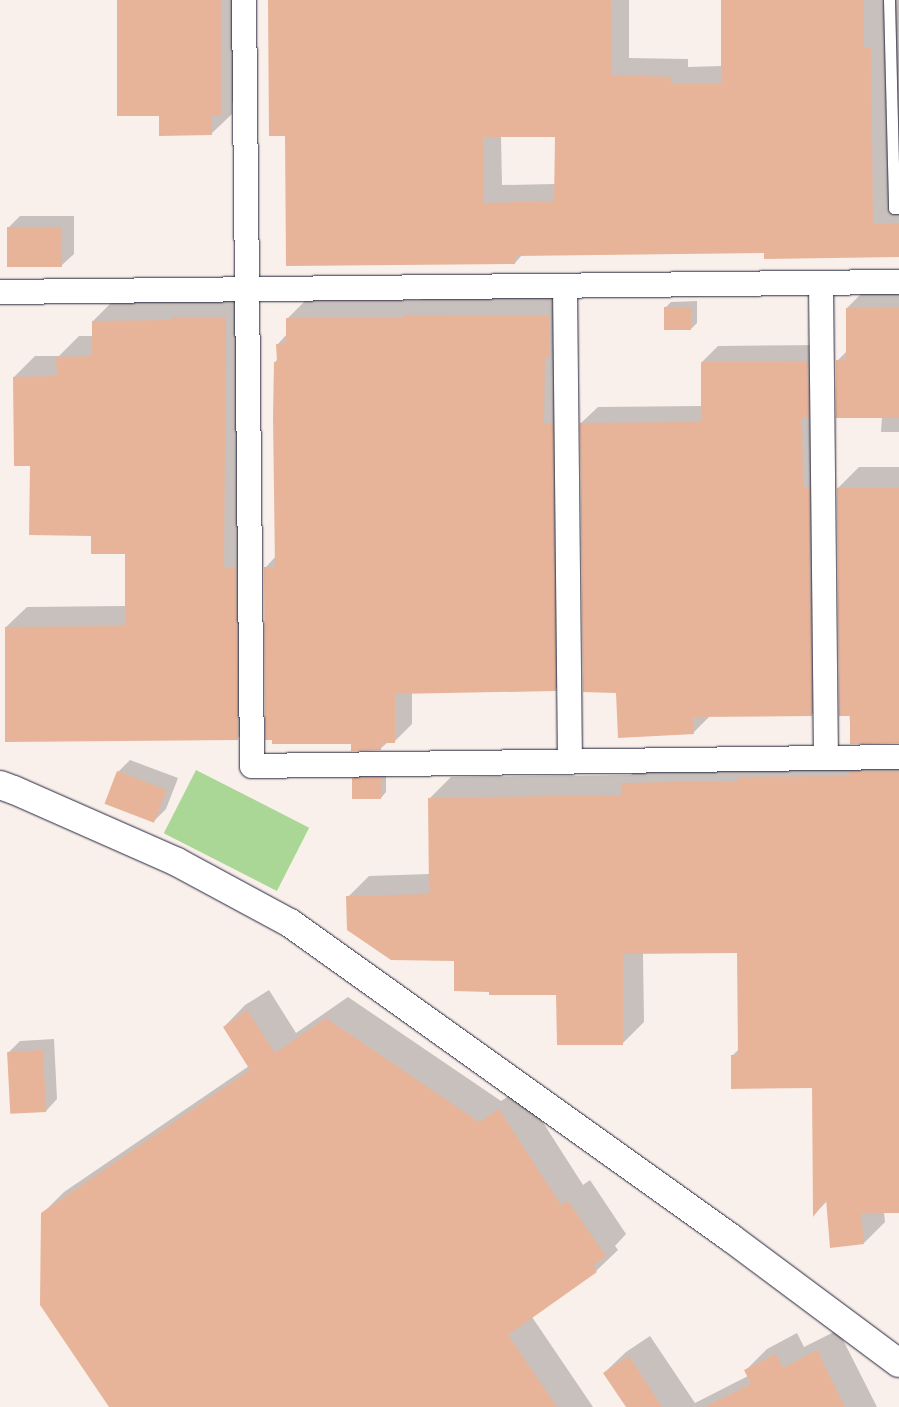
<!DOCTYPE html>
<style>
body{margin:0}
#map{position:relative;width:899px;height:1407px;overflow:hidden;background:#faf0eb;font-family:Delius,sans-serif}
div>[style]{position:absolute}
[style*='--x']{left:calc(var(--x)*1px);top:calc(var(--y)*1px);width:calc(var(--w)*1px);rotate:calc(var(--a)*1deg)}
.green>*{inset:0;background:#aad796;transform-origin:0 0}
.shadow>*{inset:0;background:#0003}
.building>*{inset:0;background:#e7b499;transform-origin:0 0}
.roads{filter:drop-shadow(0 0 1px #22223b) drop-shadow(0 0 1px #22223b)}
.service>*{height:11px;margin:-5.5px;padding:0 5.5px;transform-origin:5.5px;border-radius:5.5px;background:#fff}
.minor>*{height:24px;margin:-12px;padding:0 12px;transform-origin:12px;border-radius:12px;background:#fff}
.tertiary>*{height:28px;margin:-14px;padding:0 14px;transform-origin:14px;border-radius:14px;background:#fff}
span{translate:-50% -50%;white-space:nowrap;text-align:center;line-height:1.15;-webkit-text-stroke:4px #fff;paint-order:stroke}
</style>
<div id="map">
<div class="green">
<div style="left:196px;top:770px;width:127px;height:71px;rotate:27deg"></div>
</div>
<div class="shadow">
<div style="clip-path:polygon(118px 0,240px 0,241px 94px,232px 103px,232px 114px,211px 134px,160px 115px)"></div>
<div style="clip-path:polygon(evenodd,269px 0,629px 0,629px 58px,688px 59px,688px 67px,722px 66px,722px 0,899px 0,899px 256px,766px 252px,522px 255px,515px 263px,287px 135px,269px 0,501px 136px,557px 136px,555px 184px,502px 185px,501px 136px)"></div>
<div style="clip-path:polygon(20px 216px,74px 216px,74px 254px,62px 265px,8px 228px)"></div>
<div style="clip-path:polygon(868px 287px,899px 287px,899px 432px,881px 432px,882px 417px,837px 361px,847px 351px,847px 308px)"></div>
<div style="clip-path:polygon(246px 297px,258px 718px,237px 739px,6px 627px,27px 607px,126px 606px,126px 553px,92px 535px,31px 465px,14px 377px,35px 356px,59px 356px,79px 336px,93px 336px,93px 321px,114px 300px)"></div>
<div style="clip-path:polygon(423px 297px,566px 298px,573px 672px,555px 690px,412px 692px,412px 724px,394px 742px,388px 742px,380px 749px,352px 742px,265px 568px,276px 556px,275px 362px,278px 359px,278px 344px,287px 334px,288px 318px,306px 300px,420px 300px)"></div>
<div style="clip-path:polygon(697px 301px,697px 323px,691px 329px,666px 307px,671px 302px)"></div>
<div style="clip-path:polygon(824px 345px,828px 699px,811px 715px,710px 716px,693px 733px,617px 692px,581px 423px,598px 407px,702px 406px,702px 362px,718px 346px)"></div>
<div style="clip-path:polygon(859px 467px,899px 467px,899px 743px,851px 743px,838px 488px)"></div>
<div style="clip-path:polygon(899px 750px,899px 1211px,884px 1212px,885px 1222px,864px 1243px,827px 1201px,815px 1214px,813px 1087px,732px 1056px,739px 1049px,738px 952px,643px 953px,644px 1022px,623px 1043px,557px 993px,490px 991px,456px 960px,348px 897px,369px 876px,430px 874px,430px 798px,451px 777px,631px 775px,644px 762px)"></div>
<div style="clip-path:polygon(130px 760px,178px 778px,166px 809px,154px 821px,118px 772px)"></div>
<div style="clip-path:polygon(359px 773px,386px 773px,386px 792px,381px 798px,353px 779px)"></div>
<div style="clip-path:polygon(269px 990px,296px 1033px,348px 997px,501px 1101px,521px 1088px,583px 1185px,590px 1180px,626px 1234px,615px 1246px,618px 1250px,596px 1271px,532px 1317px,593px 1407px,111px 1407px,43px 1213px,64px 1192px,249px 1066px,224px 1027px,245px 1005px)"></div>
<div style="clip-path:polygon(54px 1039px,57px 1099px,46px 1111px,8px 1053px,20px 1041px)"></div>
<div style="clip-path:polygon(838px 1330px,877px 1407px,627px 1407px,604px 1373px,626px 1352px,650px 1336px,695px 1403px,748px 1376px,746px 1370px,767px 1349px,797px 1333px,804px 1347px)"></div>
</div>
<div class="building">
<div style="clip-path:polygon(117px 0,221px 0,221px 116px,212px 116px,212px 135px,159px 136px,159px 116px,117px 116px)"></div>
<div style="clip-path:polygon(evenodd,268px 0,611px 0,612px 75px,671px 77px,671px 84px,721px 84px,721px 0,864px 0,864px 48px,871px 48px,873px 224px,899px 224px,899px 257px,764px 259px,764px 253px,515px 256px,515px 264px,286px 266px,285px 136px,269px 136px,268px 0,483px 137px,555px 137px,554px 201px,484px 203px,483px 137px)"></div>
<div style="left:7px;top:227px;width:55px;height:40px"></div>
<div style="left:664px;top:307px;width:27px;height:23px"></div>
<div style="clip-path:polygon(899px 307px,899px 418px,836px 418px,836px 360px,846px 360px,846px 308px)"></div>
<div style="clip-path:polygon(404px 315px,549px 316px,549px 357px,545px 357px,544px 423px,553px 423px,556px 691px,395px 694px,395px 743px,381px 743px,381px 750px,351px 751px,351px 744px,272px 744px,272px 740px,265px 740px,264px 567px,275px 567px,273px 417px,274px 362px,277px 362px,276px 344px,286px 344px,286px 318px,404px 318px)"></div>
<div style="clip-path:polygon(171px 317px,226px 317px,224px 568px,236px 567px,238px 740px,5px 742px,5px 627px,125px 626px,125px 554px,91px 554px,91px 536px,29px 535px,30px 466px,14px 466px,13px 377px,57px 376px,56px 357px,92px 356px,92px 321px,171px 320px)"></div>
<div style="clip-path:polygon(808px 361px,809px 418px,802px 418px,803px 488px,809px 488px,812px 716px,693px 717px,694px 734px,618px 738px,616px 693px,583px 692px,580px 423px,701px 422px,701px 362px)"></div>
<div style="clip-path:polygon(837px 488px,899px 488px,899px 743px,850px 744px,850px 716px,839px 716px)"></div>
<div style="left:117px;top:771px;width:53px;height:35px;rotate:21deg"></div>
<div style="clip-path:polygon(850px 771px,899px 771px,899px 1213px,861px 1213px,864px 1244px,830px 1248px,826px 1199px,813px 1217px,812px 1088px,731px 1089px,731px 1055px,738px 1055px,737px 953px,623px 954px,623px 1045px,557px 1045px,556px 995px,489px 995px,489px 992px,454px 991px,454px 961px,391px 960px,347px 930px,346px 896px,429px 894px,428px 798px,621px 795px,621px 783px,737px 781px,737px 777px,850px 776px)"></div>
<div style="left:352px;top:778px;width:29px;height:21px"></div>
<div style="clip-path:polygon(247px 1010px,275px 1053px,326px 1018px,479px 1122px,499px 1109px,561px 1205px,568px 1201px,606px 1256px,593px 1266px,597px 1272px,508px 1335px,557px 1407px,109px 1407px,40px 1305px,41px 1213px,250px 1070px,223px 1027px)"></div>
<div style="left:43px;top:1050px;width:62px;height:36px;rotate:87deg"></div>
<div style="clip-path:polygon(817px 1350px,845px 1407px,705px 1407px,751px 1384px,744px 1370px,776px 1354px,783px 1368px)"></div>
<div style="clip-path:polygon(629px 1356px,662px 1407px,626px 1407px,603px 1373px)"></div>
</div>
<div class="roads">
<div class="service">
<div style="--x:889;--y:0;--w:208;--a:88.6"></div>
<div style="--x:894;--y:208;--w:5;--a:0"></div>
</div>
<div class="minor">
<div style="--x:244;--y:0;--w:766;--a:89.4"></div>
<div style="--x:252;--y:766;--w:647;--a:-0.8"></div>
<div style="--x:821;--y:283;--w:475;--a:89.4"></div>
<div style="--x:565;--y:286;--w:475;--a:89.4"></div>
<div style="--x:0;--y:292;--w:899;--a:-0.64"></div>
</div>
<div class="tertiary">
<div style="--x:0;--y:785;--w:15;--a:20"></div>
<div style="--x:14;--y:790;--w:178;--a:23.8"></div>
<div style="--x:177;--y:862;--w:128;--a:28.4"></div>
<div style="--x:290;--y:923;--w:542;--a:35.54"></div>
<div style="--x:731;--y:1238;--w:209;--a:36.7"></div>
</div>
</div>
</div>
